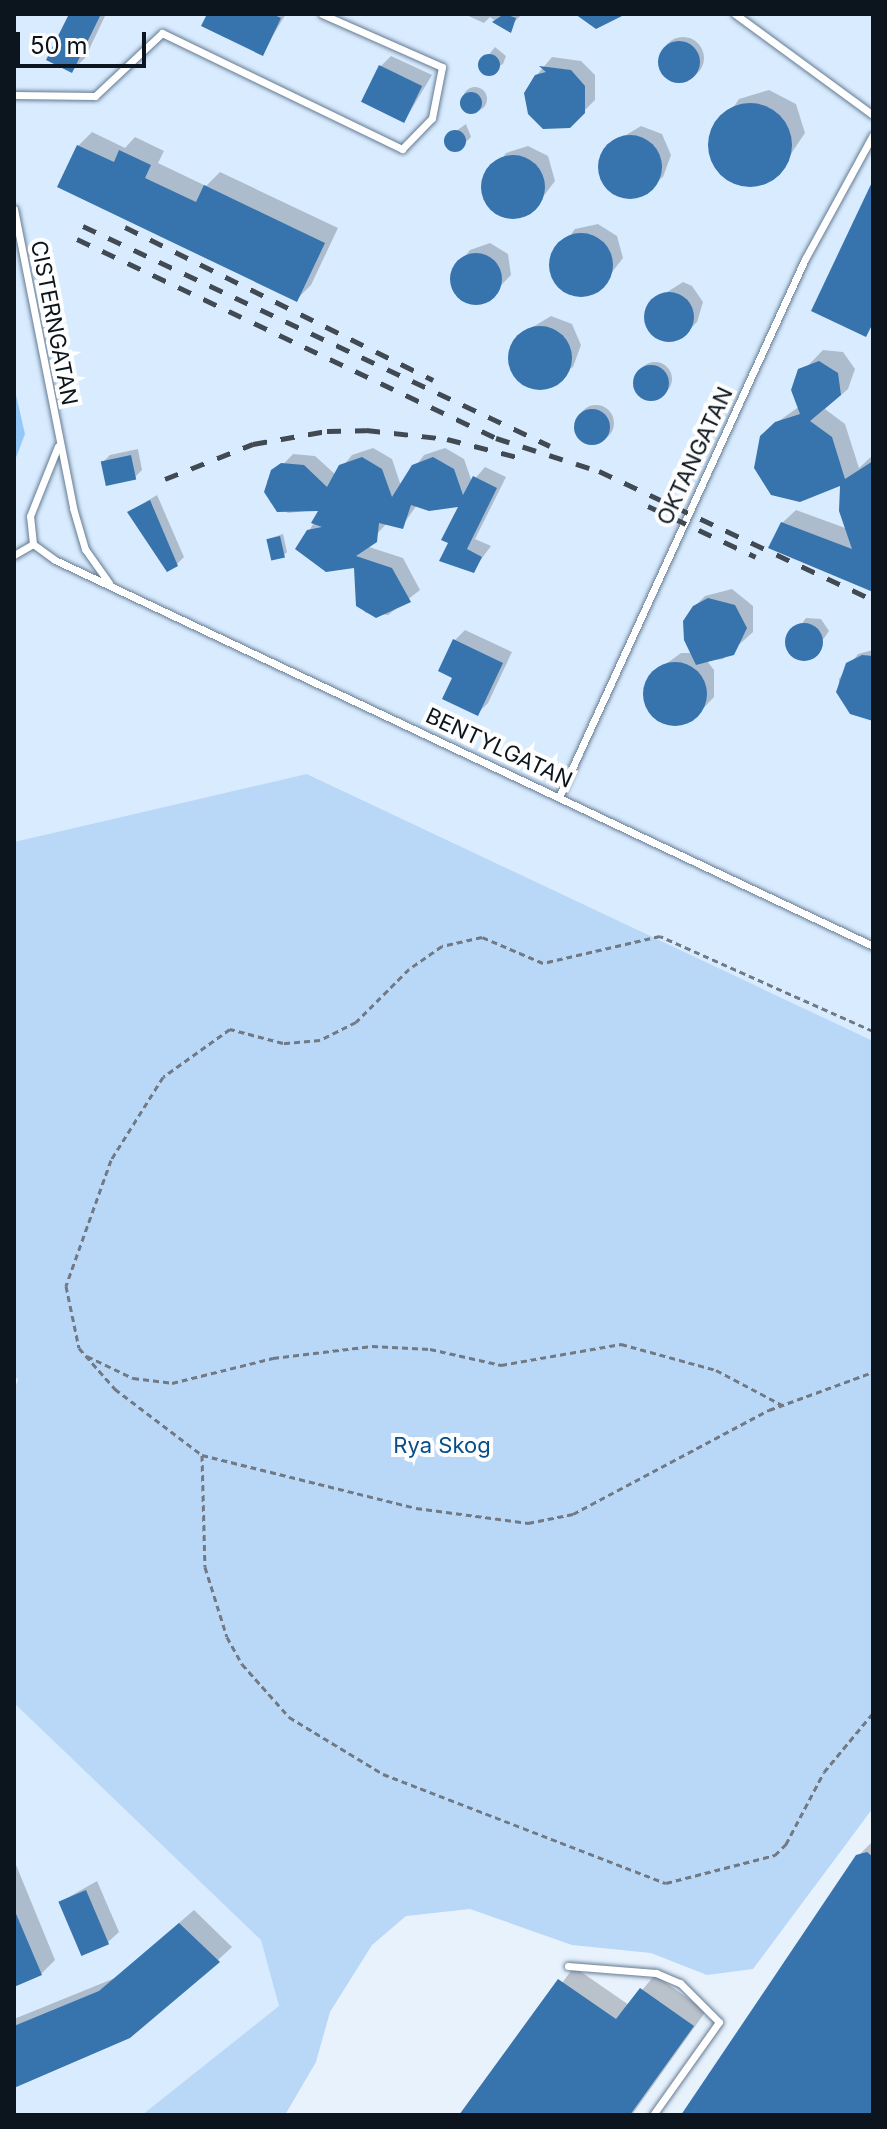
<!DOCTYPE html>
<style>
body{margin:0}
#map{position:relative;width:887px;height:2129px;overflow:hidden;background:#e8f2fd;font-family:Inter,sans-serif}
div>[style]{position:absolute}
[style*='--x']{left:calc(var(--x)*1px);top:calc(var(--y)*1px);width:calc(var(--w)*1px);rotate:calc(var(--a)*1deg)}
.built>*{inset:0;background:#d9ecff}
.green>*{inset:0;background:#b9d7f7}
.water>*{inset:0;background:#96c7f9}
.shadow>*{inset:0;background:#0003}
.round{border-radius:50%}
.building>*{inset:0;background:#3773ac;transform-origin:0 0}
.path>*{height:3px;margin-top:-1.5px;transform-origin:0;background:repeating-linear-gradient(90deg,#717a84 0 6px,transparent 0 10px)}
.roads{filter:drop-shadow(0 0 2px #647a91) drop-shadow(0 0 2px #647a91)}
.lane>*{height:7px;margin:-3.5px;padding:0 3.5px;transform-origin:3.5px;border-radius:3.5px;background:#fff}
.rail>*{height:5px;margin-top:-2.5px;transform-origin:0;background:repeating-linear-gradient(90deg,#414a53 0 14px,transparent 0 28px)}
span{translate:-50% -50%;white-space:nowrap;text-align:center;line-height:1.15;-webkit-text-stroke:8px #fefefe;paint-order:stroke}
.street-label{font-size:22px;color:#0c151d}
.park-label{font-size:22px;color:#094e86}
.frame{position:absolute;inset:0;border:16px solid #0c151d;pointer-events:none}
.scale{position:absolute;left:16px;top:32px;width:130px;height:36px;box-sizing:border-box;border:4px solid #0c151d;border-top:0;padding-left:10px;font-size:24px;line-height:28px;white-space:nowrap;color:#0c151d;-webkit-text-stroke:6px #fefefe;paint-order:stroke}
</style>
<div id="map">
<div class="built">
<div style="clip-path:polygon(14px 14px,873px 14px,873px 1041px,308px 774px,14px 842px,14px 463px,25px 434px,14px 386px)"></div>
<div style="clip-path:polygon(14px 1703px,262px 1940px,279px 2007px,142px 2115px,14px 2115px)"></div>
</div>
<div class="green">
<div style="clip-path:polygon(307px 774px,873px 1041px,873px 1808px,753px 1969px,707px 1975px,651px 1953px,572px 1945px,470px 1909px,406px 1916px,372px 1945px,330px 2012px,316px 2062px,285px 2115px,142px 2115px,279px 2006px,261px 1940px,14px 1703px,14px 1391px,18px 1379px,14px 1377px,14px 842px)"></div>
</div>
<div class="water">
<div style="clip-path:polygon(14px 386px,25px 434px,14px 463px)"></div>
</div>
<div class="shadow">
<div style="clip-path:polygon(71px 14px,106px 14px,85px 58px,72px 71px)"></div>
<div style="clip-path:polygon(209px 14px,286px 14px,262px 53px)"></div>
<div style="clip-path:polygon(464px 14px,522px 14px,507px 30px,490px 17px,484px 23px)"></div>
<div class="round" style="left:662px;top:37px;width:42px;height:42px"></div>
<div style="clip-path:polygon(495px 47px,506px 56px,503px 64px,486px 74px,480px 66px)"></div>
<div style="clip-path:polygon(391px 56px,432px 75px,405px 120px,381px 66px)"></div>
<div style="clip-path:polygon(552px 57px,581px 61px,595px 75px,595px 100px,584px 111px,536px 76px)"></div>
<div class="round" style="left:463px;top:87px;width:24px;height:24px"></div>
<div style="clip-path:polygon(769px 90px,796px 104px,805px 133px,776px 176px,747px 185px,719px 171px,710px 142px,739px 99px)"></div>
<div style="clip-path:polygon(466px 124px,471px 137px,458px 150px,450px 149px,446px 138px)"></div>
<div style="clip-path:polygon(641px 126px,662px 134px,671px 155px,663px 177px,630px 197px,609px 189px,600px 168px,611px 144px)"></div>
<div style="clip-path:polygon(92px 132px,125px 148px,135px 137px,164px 151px,158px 163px,206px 186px,220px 172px,338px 228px,311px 285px,297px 299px,78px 146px)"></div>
<div style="clip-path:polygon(528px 146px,548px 156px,555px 181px,533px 210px,511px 217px,491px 206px,484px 185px,506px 153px)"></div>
<div style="clip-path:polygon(598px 224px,617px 236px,623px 258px,599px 289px,577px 295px,557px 283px,552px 260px,575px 229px)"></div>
<div style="clip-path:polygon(490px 243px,508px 254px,511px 275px,485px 302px,474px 303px,456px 292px,453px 271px,470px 250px)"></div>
<div style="clip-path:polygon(683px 282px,692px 286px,703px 302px,697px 322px,686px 333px,666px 340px,657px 337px,646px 320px,653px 301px)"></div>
<div style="clip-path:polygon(551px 316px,572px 324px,581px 345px,573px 367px,540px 387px,519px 379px,510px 358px,518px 336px)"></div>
<div style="clip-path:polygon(823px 350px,843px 352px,855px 369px,848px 389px,825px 409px,845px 424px,859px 468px,873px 455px,873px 590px,782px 523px,796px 510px,848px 529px,842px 483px,776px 423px,800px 406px,794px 380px)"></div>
<div class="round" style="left:638px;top:362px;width:34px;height:34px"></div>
<div class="round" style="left:578px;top:405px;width:36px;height:36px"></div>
<div style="clip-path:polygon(373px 448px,392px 459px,401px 486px,424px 455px,445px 448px,464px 459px,472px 482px,485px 467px,506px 477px,475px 539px,491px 546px,473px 570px,450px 542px,461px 504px,417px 505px,402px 526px,387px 523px,366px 546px,403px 558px,420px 590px,388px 615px,366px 613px,358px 605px,356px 566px,309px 531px,322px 509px,288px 513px,270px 502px,267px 481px,293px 454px,315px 456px,336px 475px,352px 455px)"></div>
<div style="clip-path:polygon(138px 449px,142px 470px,135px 477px,103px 462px,110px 455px)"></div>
<div style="clip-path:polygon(157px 495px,184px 557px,177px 564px,129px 512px)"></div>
<div style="clip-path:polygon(283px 534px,287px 552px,284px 555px,268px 539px)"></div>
<div style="clip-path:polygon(732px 589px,753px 606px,753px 632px,723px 659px,707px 661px,714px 670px,714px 697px,694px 718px,675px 725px,651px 713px,646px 686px,655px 672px,681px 653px,693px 653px,694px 607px,705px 596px)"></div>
<div style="clip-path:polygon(806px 618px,821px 619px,829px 631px,810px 658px,795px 657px,787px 644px)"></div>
<div style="clip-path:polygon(465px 630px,512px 652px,488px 703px,478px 713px,455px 677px,455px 640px)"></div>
<div style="clip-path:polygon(873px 650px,873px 715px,839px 696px,839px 679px,858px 654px)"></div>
<div style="clip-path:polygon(873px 1841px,873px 2115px,684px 2115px,858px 1856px)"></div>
<div style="clip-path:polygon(14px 1860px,55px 1960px,41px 1974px,14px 1985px)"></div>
<div style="clip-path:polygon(97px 1881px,119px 1932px,108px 1942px,60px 1902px)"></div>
<div style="clip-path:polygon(194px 1910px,232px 1947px,218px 1960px,14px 2086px,14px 2019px,115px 1978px)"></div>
<div style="clip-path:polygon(574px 1967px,629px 2005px,655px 1975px,706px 2011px,632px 2115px,463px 2115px)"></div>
</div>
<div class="building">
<div style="clip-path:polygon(69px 14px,101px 14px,72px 73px,46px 60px)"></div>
<div style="clip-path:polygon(207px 14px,272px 14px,281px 18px,263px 56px,201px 26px)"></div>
<div style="clip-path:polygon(504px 14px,516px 18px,511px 33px,492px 22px)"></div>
<div style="clip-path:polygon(575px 14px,626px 14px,596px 29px)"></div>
<div class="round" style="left:658px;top:41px;width:42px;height:42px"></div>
<div class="round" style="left:478px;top:54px;width:22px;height:22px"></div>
<div style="left:379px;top:65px;width:48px;height:41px;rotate:26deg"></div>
<div style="clip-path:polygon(539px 66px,571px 70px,585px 86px,585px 113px,570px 128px,543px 129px,528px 114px,524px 93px,535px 75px,546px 72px)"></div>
<div class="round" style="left:460px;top:92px;width:22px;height:22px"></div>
<div class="round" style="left:708px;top:103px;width:84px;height:84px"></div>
<div class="round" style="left:444px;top:130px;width:22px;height:22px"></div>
<div class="round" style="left:598px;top:135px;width:64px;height:64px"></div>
<div style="clip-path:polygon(77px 145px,114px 162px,119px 150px,151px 165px,145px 178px,196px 202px,204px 185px,325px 243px,297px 302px,57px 187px)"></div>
<div class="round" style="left:481px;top:155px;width:64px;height:64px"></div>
<div style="clip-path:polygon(873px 180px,873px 323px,866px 337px,811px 311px)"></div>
<div class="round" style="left:549px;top:233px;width:64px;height:64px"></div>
<div class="round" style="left:450px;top:253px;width:52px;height:52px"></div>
<div class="round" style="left:644px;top:292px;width:50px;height:50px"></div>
<div class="round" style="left:508px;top:326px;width:64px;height:64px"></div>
<div style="clip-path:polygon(819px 361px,838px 373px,841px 395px,810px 421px,832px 437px,845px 479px,873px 461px,873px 592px,768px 548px,781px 522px,852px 549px,839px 511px,840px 486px,800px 502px,771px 495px,754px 468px,760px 436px,775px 422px,800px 414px,791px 390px,798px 369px)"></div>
<div class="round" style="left:633px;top:365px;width:36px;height:36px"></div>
<div class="round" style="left:574px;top:409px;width:36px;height:36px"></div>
<div style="left:131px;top:455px;width:25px;height:31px;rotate:78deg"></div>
<div style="clip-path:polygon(362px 457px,382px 469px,392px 497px,412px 465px,433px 457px,454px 469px,463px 495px,473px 476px,497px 488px,467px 549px,482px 557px,474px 573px,439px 561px,448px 543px,441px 540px,458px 507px,429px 511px,411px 505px,403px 529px,379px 523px,377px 542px,356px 556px,392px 568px,411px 602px,376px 618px,356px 606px,354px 568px,326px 572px,295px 549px,307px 530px,322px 527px,311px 523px,318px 511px,277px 512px,264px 492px,271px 470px,281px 463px,304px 465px,327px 487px,339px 465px)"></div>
<div style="clip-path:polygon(150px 500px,178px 566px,167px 572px,127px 512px)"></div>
<div style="left:280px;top:536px;width:22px;height:14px;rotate:77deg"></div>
<div style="clip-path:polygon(708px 598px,735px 605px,747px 628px,734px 655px,696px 665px,684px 640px,683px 621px,693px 606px)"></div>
<div class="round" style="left:785px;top:623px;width:38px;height:38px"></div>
<div style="clip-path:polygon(453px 639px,503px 663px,478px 716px,442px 699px,452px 678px,438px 671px)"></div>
<div style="clip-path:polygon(862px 655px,873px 656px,873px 721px,850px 714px,836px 692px,846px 663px)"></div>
<div class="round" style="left:643px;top:662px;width:64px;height:64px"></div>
<div style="clip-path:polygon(867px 1852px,873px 1857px,873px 2115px,681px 2115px,856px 1855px)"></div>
<div style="left:86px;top:1890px;width:59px;height:30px;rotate:67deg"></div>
<div style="clip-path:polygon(14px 1909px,42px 1975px,14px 1987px)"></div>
<div style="clip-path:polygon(179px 1923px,220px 1962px,130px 2038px,14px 2088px,14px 2026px,99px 1991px)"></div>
<div style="clip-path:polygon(558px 1979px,616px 2019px,640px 1988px,694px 2026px,630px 2115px,459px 2115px)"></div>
</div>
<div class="path">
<div style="--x:873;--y:1031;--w:233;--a:-156"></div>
<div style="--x:660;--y:936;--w:120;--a:167"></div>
<div style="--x:543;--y:963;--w:66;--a:-156.9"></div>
<div style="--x:482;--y:937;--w:41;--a:167.3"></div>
<div style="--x:442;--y:946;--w:40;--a:145.1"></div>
<div style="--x:409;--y:969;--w:75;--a:135"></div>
<div style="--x:356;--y:1022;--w:40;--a:153.4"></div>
<div style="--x:320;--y:1040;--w:37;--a:175"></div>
<div style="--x:283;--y:1043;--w:55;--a:-165.2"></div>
<div style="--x:230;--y:1029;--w:82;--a:144.4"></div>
<div style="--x:163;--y:1077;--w:98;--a:122.1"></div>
<div style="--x:111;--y:1160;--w:134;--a:109.7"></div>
<div style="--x:66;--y:1286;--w:63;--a:78.2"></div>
<div style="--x:79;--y:1348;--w:55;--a:48.7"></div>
<div style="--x:115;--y:1389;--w:109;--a:37.2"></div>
<div style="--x:202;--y:1455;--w:112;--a:88.5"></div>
<div style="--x:205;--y:1567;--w:73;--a:72.6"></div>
<div style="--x:227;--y:1637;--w:31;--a:61"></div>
<div style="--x:242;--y:1664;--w:71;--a:48.4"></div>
<div style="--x:289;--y:1717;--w:110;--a:31.2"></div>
<div style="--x:383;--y:1774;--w:303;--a:21.1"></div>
<div style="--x:666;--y:1883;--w:113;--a:-14.4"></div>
<div style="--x:775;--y:1855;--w:16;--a:-45"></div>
<div style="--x:786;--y:1844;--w:81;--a:-62.2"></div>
<div style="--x:824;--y:1772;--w:77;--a:-50.3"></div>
<div style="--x:87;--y:1356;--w:51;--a:25.6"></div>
<div style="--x:133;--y:1378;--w:39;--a:7"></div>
<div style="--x:172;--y:1383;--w:104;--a:-13.9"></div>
<div style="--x:273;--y:1358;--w:100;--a:-6.9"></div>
<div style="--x:372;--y:1346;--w:58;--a:3"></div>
<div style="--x:430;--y:1349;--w:73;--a:12.7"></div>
<div style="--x:501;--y:1365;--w:122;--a:-9.9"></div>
<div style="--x:621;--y:1344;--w:98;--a:15.3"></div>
<div style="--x:716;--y:1370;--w:75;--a:27.9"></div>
<div style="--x:202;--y:1455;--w:220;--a:13.9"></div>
<div style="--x:416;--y:1508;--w:113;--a:7.6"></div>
<div style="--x:528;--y:1523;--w:46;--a:-11.3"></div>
<div style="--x:573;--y:1514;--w:222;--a:-28"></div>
<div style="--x:769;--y:1410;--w:111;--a:-20.1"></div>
</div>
<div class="roads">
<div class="lane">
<div style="--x:735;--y:14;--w:171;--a:36.2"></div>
<div style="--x:14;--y:95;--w:81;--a:0.7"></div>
<div style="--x:95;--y:96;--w:92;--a:-43.2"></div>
<div style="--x:162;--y:33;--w:267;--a:25.8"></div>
<div style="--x:402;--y:149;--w:43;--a:-45.9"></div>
<div style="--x:432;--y:118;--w:52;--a:-78.9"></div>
<div style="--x:442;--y:67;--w:131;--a:-156.2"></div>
<div style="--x:14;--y:209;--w:305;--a:78.8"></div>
<div style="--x:73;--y:508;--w:43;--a:73.7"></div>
<div style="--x:85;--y:549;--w:42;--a:54.8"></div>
<div style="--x:33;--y:544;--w:28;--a:-96"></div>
<div style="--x:30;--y:516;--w:75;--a:-68.2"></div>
<div style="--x:14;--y:555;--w:22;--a:-30"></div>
<div style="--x:33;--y:544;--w:27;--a:36"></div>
<div style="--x:55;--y:560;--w:904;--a:25.26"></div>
<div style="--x:559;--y:797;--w:592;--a:-65.43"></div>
<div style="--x:805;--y:259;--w:141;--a:-61.3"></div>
<div style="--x:568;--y:1966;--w:88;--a:4.5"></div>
<div style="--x:656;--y:1973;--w:26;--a:23"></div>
<div style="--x:680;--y:1983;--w:55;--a:45"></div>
<div style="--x:719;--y:2022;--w:114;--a:125.4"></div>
</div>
</div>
<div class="rail">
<div style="--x:83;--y:226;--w:516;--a:25.22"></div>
<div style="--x:125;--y:227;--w:344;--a:26.4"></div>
<div style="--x:77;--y:239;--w:464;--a:25.4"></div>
<div style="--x:496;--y:438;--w:108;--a:17.8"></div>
<div style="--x:599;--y:471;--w:303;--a:25.2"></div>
<div style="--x:165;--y:479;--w:95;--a:-21.7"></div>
<div style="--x:253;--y:444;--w:75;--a:-10"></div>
<div style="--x:327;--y:431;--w:39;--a:-1"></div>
<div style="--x:366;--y:430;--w:81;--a:6.3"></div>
<div style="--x:447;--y:439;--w:81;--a:14.4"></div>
<div style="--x:648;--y:506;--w:119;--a:25.3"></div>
</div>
<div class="street-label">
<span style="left:54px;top:323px;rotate:79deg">CISTERNGATAN</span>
<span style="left:695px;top:456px;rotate:-65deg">OKTANGATAN</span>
<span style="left:499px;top:748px;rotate:25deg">BENTYLGATAN</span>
</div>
<div class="park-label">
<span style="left:442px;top:1446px">Rya Skog</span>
</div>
<div class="frame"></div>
<div class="scale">50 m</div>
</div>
